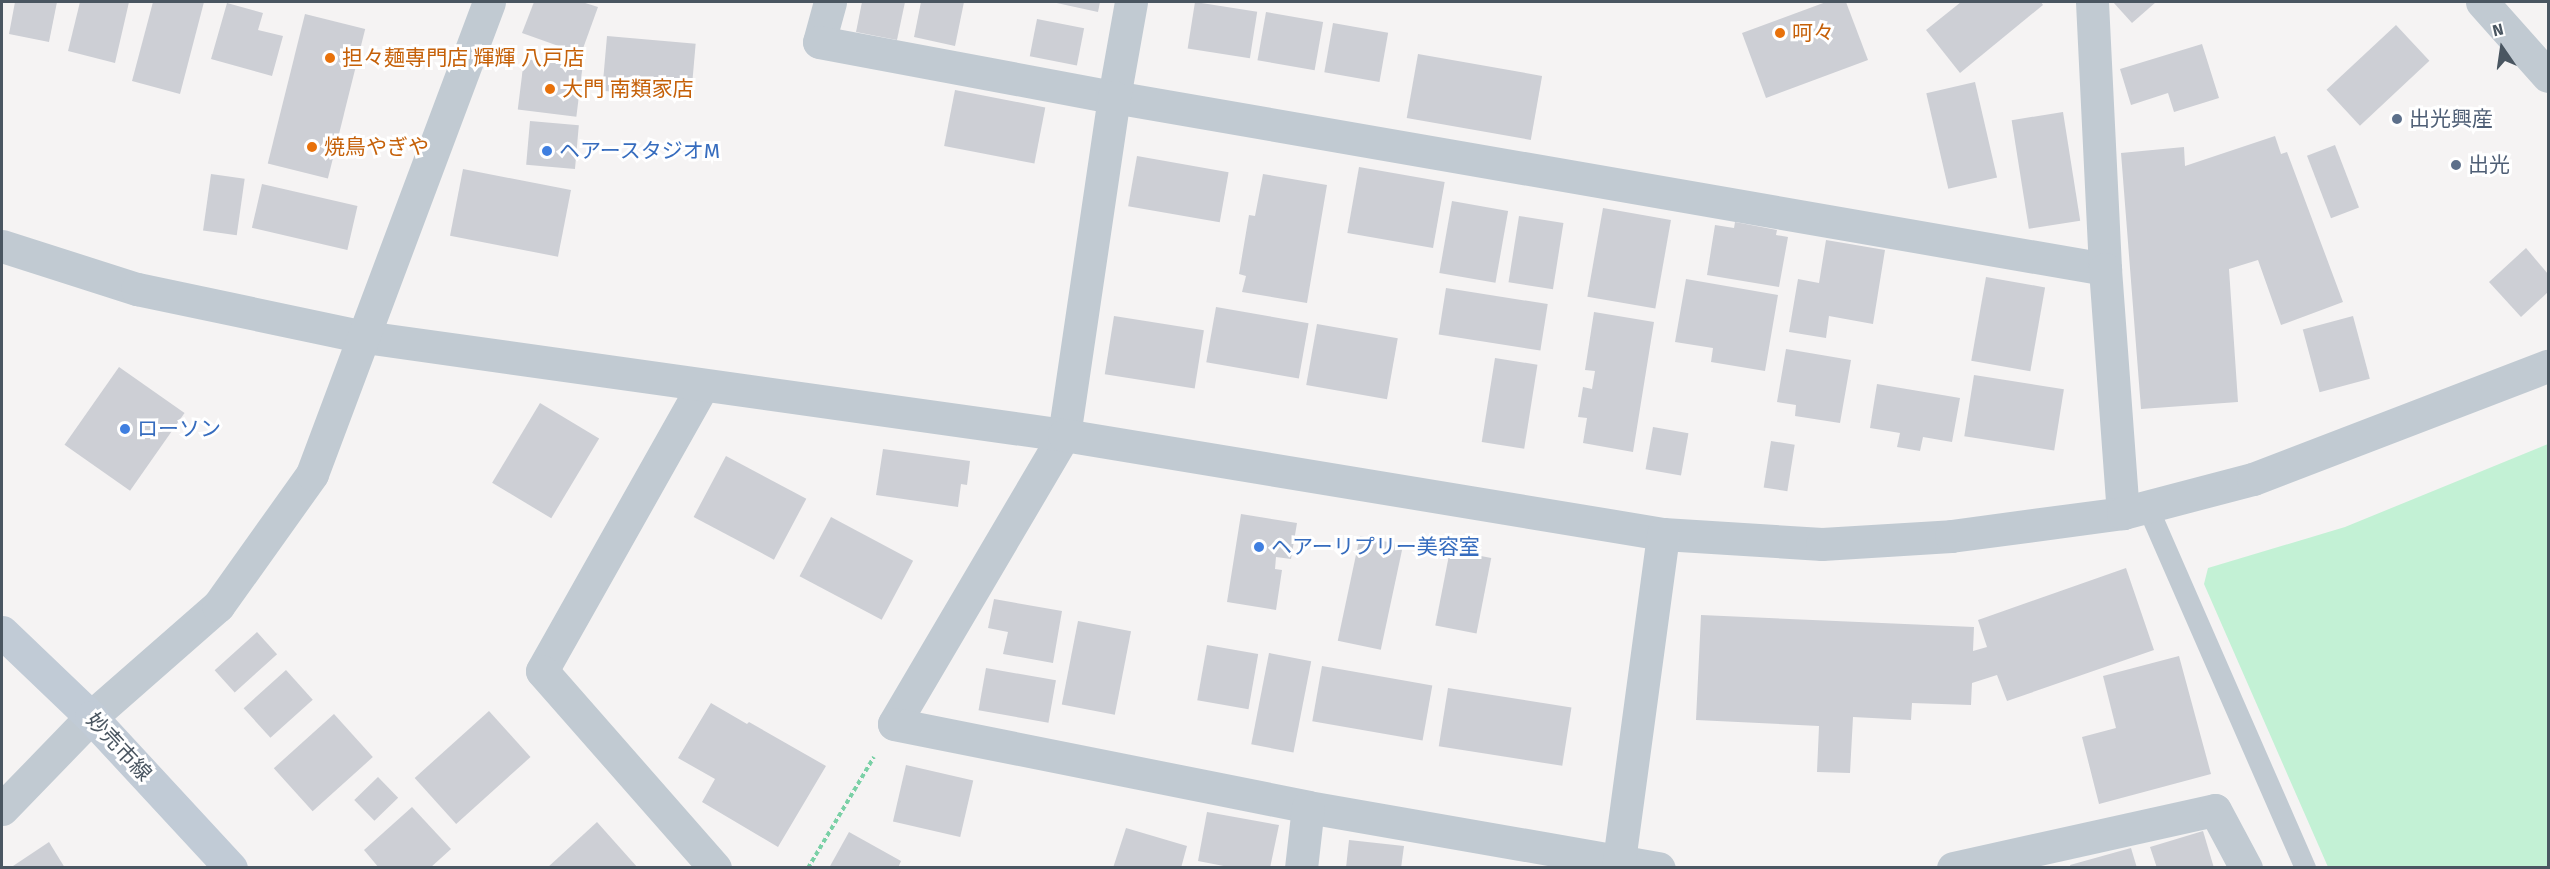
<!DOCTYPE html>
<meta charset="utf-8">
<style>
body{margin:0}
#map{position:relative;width:2550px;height:869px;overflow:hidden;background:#f5f3f3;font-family:"Fira Sans","Noto Sans JP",sans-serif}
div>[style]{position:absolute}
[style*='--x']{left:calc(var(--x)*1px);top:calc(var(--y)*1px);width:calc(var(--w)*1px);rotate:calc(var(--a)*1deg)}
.green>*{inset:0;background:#c3f1d5}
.building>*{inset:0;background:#cdcfd5;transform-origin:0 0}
.path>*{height:4px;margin-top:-2px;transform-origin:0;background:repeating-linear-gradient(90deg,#7ad0a6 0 4.5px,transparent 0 7.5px)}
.service>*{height:21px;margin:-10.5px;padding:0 10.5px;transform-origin:10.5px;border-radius:10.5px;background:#c1cad2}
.minor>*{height:33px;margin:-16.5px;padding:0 16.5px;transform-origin:16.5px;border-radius:16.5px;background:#c1cad2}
.tertiary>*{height:33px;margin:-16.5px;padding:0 16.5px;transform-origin:16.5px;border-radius:16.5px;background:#c1cad2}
.secondary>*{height:33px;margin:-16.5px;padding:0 16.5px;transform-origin:16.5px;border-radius:16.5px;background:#c1cbd6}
.dots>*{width:16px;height:16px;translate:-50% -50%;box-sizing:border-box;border:3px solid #fff;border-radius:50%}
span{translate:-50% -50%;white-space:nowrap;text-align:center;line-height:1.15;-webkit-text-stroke:6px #fff;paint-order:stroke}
.food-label{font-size:21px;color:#c56008}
.left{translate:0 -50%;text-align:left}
.service-label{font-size:21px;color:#4e5e75}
.shop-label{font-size:21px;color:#366cbe}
.street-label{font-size:21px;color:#4a5661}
.frame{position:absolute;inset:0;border:3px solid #4a5661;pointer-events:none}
.north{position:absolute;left:2472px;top:18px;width:60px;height:60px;-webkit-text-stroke:4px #fff;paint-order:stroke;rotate:347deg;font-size:16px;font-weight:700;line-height:24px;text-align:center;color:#4a5661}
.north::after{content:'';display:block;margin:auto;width:21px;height:27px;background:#4a5661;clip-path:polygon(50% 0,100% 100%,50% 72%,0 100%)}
</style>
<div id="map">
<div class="green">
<div style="clip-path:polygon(2548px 444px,2548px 867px,2328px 867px,2204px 584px,2208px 568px,2345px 527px)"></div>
</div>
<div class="building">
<div style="clip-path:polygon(15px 2px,57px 2px,49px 42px,9px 34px)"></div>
<div style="clip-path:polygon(80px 2px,129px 2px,115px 63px,68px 51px)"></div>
<div style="clip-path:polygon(153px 2px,204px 2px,180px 94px,132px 81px)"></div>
<div style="clip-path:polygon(534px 2px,582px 2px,598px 7px,581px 54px,522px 33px)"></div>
<div style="clip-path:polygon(862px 2px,905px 2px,897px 40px,856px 32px)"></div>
<div style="clip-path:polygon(921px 2px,964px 2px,955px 46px,914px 37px)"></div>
<div style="clip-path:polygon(1052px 2px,1100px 2px,1098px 12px)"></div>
<div style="left:1195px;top:2px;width:63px;height:47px;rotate:9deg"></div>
<div style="clip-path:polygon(1826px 2px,1846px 2px,1868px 60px,1766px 98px,1742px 33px)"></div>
<div style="clip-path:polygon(1961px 2px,2041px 2px,2043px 5px,1960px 73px,1926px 30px)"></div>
<div style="clip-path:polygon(2113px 2px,2156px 2px,2132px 23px)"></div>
<div style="clip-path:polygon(227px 3px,263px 13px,258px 30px,283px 36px,272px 76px,211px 59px)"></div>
<div style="left:1266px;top:12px;width:58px;height:49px;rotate:10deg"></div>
<div style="left:305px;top:14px;width:62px;height:154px;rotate:14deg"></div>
<div style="left:1037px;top:19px;width:48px;height:38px;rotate:11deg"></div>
<div style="left:1333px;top:23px;width:56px;height:50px;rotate:10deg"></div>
<div style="left:2396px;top:25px;width:49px;height:95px;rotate:47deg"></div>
<div style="left:607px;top:36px;width:89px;height:55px;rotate:5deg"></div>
<div style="clip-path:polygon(2202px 44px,2219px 98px,2174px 112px,2168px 93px,2131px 105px,2120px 69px)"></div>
<div style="left:1418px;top:54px;width:126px;height:65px;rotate:10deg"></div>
<div style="left:524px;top:59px;width:59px;height:51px;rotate:7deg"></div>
<div style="left:1975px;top:82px;width:98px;height:50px;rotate:77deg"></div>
<div style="left:955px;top:90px;width:92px;height:57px;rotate:11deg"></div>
<div style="left:2063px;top:112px;width:110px;height:52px;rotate:81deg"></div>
<div style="left:530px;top:121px;width:49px;height:44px;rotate:5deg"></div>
<div style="clip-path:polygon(2275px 136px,2281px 154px,2287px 152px,2343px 302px,2281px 325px,2258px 260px,2229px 269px,2238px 402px,2141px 409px,2121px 153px,2184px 147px,2185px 166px)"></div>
<div style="left:2335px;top:145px;width:67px;height:30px;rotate:69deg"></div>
<div style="left:1137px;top:156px;width:93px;height:51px;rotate:10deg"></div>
<div style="left:1359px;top:167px;width:87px;height:67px;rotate:10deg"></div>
<div style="left:463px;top:169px;width:110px;height:68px;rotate:11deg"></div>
<div style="left:211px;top:174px;width:34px;height:57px;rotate:8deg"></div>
<div style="clip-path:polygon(1263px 174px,1327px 185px,1307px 303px,1242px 292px,1246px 276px,1239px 274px,1249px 215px,1255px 216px)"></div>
<div style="left:262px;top:184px;width:98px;height:45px;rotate:13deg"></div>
<div style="left:1452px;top:201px;width:57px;height:73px;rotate:10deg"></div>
<div style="left:1603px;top:208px;width:69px;height:90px;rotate:10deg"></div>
<div style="left:1519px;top:216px;width:45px;height:67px;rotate:9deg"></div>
<div style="clip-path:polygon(1735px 222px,1777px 230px,1776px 235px,1788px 237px,1779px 287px,1707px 275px,1715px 225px,1734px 228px)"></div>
<div style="clip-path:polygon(1826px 240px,1885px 250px,1873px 324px,1829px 316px,1826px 338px,1789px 332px,1798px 279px,1819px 283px)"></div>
<div style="clip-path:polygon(2526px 248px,2548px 274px,2548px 292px,2521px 317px,2489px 282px)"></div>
<div style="left:1986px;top:277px;width:60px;height:85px;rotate:10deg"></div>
<div style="clip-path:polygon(1686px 279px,1778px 295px,1765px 371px,1711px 362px,1713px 348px,1675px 342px)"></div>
<div style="left:1446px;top:288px;width:103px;height:47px;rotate:9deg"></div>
<div style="left:1216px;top:307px;width:94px;height:56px;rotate:10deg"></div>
<div style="clip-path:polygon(1594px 312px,1654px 322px,1633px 452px,1583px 443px,1587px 418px,1578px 417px,1583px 387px,1592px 389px,1595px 371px,1585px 370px)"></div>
<div style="left:1114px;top:316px;width:91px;height:59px;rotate:9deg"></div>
<div style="left:2353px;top:316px;width:65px;height:52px;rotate:75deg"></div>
<div style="left:1317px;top:324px;width:82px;height:62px;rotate:10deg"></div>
<div style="clip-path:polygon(1786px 349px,1851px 360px,1840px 423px,1795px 416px,1796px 405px,1777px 402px)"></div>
<div style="left:1495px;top:358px;width:43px;height:85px;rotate:9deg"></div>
<div style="left:119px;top:367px;width:80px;height:95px;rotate:35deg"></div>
<div style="left:1974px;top:375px;width:91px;height:62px;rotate:9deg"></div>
<div style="clip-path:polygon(1877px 384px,1960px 398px,1952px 442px,1923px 437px,1920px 451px,1897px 447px,1900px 433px,1870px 428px)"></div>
<div style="left:540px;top:403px;width:69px;height:93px;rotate:31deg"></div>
<div style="left:1653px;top:427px;width:36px;height:43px;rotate:10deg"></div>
<div style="left:1771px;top:441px;width:24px;height:47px;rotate:9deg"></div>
<div style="clip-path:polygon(883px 449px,970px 461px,967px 485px,961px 484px,958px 507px,876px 495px)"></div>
<div style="left:726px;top:456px;width:91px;height:69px;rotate:28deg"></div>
<div style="clip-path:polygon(1241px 514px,1297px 523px,1291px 559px,1276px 557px,1275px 569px,1282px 570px,1276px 610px,1227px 602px)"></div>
<div style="left:831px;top:517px;width:93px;height:67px;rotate:28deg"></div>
<div style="left:1360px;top:536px;width:44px;height:107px;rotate:12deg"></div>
<div style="left:1450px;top:550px;width:42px;height:77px;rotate:11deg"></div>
<div style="clip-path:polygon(2126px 568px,2154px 650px,2007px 701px,1997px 675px,1972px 683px,1971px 705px,1912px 703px,1911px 720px,1853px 717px,1850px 773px,1817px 772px,1819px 726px,1696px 720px,1701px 615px,1974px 627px,1973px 651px,1987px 647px,1978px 620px)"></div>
<div style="clip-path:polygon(994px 599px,1062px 611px,1053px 663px,1003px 654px,1008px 632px,988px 628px)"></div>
<div style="left:1078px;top:621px;width:54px;height:85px;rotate:11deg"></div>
<div style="left:257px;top:632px;width:30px;height:57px;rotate:48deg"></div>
<div style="left:1207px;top:645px;width:52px;height:56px;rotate:10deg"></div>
<div style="left:1269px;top:653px;width:43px;height:93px;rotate:11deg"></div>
<div style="clip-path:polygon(2179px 656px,2211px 774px,2099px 804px,2082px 737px,2116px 728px,2103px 676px)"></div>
<div style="left:1322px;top:666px;width:112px;height:56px;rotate:10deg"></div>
<div style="left:986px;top:668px;width:71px;height:43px;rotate:10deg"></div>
<div style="left:286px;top:670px;width:40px;height:57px;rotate:48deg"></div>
<div style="left:1448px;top:688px;width:125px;height:59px;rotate:9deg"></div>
<div style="clip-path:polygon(711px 703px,747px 724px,749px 722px,826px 766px,778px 847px,702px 802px,715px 779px,678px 758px)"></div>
<div style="left:489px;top:711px;width:62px;height:100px;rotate:48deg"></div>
<div style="left:334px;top:714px;width:58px;height:81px;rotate:48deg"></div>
<div style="left:906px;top:765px;width:69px;height:58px;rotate:13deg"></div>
<div style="left:378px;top:777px;width:29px;height:33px;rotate:46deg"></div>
<div style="clip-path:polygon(412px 807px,451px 849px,430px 868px,379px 868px,364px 850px)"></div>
<div style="clip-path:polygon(1207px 812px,1279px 825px,1270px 868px,1234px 868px,1198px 861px)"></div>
<div style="clip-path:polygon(597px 822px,638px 868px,547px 868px)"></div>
<div style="clip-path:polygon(1126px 828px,1187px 846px,1181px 868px,1113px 868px)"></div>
<div style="clip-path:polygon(2203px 831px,2214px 868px,2157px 868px,2150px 847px)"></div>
<div style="clip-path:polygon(849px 832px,901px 861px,898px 868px,829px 868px)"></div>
<div style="clip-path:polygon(1349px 840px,1404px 846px,1401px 868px,1346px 868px)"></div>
<div style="clip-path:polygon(49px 842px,65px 868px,10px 868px)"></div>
<div style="clip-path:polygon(2131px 848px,2137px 868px,2071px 868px,2070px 865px)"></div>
</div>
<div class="path">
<div style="--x:808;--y:868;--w:129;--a:-59.3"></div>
</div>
<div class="service">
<div style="--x:2147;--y:506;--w:395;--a:66.4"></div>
</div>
<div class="minor">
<div style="--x:830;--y:2;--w:41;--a:105.4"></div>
<div style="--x:819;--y:42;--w:300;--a:10.6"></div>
<div style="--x:1114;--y:97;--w:1006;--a:9.85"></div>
<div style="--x:1131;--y:2;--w:97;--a:100.1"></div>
<div style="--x:1114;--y:97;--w:342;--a:98.4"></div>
<div style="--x:1064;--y:435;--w:335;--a:120.5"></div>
<div style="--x:894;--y:724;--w:422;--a:11.3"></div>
<div style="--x:1308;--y:807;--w:356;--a:9.9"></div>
<div style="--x:2092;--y:2;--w:267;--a:87.2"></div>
<div style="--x:2105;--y:269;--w:245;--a:85.8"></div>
<div style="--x:2;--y:246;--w:142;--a:17.7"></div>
<div style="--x:137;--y:289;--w:233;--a:11.9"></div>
<div style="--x:703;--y:385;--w:328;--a:119.4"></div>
<div style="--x:542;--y:671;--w:262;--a:48.7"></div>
<div style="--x:2;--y:809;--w:128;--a:-45.9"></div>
<div style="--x:1301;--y:868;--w:61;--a:-83.5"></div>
<div style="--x:1953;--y:868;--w:268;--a:-12.5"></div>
<div style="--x:2215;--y:810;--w:66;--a:61.9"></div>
</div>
<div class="tertiary">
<div style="--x:2482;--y:2;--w:99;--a:48.3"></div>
<div style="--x:365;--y:337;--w:706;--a:7.98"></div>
<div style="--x:1064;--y:435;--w:607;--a:9.38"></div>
<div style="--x:1663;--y:534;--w:159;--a:3.6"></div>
<div style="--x:1822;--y:544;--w:129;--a:-3.5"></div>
<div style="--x:1951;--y:536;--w:174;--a:-7.6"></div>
<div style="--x:2123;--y:513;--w:134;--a:-14.7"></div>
<div style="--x:2253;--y:479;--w:316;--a:-21"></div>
<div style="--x:91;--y:717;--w:169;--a:-41.2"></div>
<div style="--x:218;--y:606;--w:162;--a:-54.5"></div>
<div style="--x:312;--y:474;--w:504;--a:-69.44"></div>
<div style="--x:1618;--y:868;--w:337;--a:-82.3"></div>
</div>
<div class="secondary">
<div style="--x:2;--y:632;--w:123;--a:43.7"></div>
<div style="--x:91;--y:717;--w:206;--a:47.2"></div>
</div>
<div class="dots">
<div style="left:1780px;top:33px;background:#e8710a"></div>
<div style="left:330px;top:58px;background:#e8710a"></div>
<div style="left:550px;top:89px;background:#e8710a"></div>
<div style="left:2397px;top:119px;background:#5c6f8a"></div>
<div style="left:312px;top:147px;background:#e8710a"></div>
<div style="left:547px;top:151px;background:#3f7fe0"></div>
<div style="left:2456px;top:165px;background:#5c6f8a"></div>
<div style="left:125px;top:429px;background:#3f7fe0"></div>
<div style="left:1259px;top:547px;background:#3f7fe0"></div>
</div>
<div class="food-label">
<span class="left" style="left:1792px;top:33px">呵々</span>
<span class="left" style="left:342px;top:58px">担々麺専門店 輝輝 八戸店</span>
<span class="left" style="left:562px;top:89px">大門 南類家店</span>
<span class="left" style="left:324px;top:147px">焼鳥やぎや</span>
</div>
<div class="service-label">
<span class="left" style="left:2409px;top:119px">出光興産</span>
<span class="left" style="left:2468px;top:165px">出光</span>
</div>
<div class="shop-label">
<span class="left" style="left:559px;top:151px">ヘアースタジオM</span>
<span class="left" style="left:137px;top:429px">ローソン</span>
<span class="left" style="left:1271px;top:547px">ヘアーリプリー美容室</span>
</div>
<div class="street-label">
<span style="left:119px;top:747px;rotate:47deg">妙売市線</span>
</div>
<div class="frame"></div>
<div class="north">N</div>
</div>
